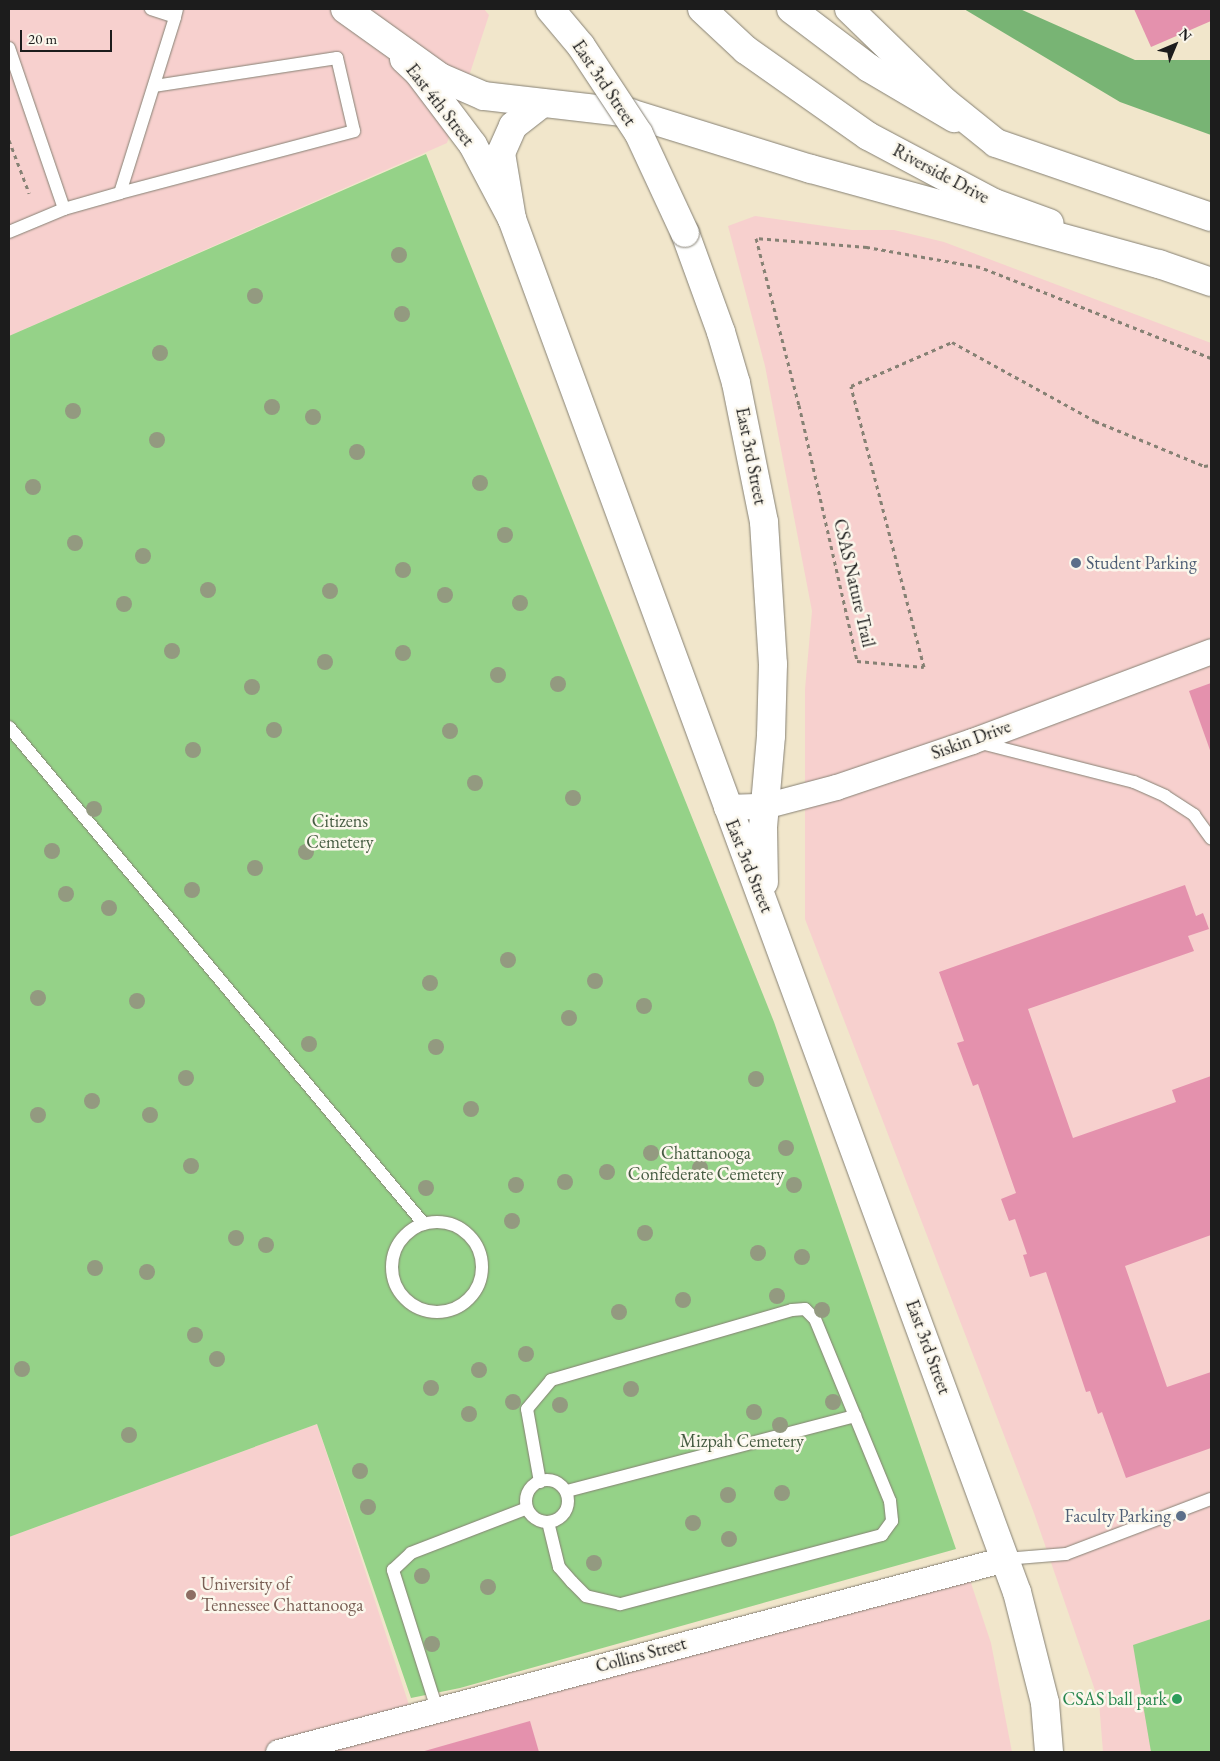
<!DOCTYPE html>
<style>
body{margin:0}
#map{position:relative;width:1220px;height:1761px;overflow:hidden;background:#f1e6cb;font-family:"EB Garamond",serif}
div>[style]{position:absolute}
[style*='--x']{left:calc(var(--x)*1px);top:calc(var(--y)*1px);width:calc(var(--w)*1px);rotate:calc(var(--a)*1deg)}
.built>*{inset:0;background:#f7d0ce}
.green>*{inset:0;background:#95d288}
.forest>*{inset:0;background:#78b474}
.building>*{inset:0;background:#e491ad}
.path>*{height:3px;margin-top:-1.5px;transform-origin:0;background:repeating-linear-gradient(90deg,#868174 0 4px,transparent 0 8px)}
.roads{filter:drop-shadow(0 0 1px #868174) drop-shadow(0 0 1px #868174)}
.lane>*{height:12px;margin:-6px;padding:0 6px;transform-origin:6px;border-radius:6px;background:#fff}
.lane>.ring{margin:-6px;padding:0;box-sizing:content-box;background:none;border:12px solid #fff;border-radius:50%}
.street>*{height:25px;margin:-12.5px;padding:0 12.5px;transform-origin:12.5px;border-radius:12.5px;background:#fff}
.secondary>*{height:28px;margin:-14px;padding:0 14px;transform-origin:14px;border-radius:14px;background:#fff}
.primary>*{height:28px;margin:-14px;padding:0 14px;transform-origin:14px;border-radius:14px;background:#fff}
.bridges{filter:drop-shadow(0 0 1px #868174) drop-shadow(0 0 1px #868174)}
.secondary-bridge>*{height:28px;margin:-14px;padding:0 14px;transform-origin:14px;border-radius:14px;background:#fff}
.trees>*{width:16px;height:16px;margin:-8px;border-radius:50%;background:#939a80}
.dots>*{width:14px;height:14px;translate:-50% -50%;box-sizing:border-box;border:2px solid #fbf7ec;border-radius:50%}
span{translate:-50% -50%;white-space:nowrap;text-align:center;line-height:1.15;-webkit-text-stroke:5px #fbf7ec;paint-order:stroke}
.street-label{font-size:18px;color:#1c1c1c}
.service-label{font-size:18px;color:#4e5e75}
.left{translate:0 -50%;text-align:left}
.right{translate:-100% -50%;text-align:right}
.park-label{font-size:18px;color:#465c42}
.education-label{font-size:18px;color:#785e54}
.leisure-label{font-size:18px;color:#27864d}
.frame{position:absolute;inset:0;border:10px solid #1c1c1c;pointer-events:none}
.north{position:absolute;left:1150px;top:20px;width:50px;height:50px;-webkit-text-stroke:4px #fbf7ec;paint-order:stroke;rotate:45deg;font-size:14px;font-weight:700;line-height:20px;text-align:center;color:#1c1c1c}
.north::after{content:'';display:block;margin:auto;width:18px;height:22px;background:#1c1c1c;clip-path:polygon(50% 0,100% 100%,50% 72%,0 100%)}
.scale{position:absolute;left:20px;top:30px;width:92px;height:22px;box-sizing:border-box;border:2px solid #1c1c1c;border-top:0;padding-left:6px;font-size:15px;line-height:18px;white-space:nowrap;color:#1c1c1c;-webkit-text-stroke:4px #fbf7ec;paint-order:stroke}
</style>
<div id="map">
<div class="built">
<div style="clip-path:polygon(9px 9px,484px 9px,489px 15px,447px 143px,9px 336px)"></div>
<div style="clip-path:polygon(755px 216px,852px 230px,894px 230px,944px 242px,1211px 343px,1211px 1752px,1103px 1752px,1099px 1702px,1034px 1513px,805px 919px,805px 689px,812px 611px,765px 366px,728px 226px)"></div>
<div style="clip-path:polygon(317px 1424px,413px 1717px,966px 1568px,991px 1643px,1012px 1752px,9px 1752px,9px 1537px)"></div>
</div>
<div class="green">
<div style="clip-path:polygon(426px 154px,774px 1022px,956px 1549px,460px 1688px,411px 1698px,317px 1424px,9px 1537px,9px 336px)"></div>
<div style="clip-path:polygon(1211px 1619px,1211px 1752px,1151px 1752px,1133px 1645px)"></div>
</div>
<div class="forest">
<div style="clip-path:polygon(964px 9px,1020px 9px,1135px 60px,1211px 60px,1211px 135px,1120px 102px)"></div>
</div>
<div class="building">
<div style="clip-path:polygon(1134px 9px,1211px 9px,1211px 21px,1151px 47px)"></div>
<div style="clip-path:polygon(1211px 683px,1211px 753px,1189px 691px)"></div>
<div style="clip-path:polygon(1185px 885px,1196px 916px,1203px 913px,1209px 929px,1188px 936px,1194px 951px,1028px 1009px,1073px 1138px,1176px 1102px,1172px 1090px,1211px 1076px,1211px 1235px,1125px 1266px,1167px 1387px,1211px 1372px,1211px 1448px,1126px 1478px,1102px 1412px,1098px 1414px,1090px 1391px,1086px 1392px,1046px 1272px,1030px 1277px,1023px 1255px,1027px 1254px,1015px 1219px,1009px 1221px,1001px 1199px,1016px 1193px,978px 1084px,973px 1086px,957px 1043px,964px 1041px,939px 972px)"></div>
<div style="clip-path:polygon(530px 1721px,539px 1752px,421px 1752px)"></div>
</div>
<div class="path">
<div style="--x:9;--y:140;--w:57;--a:69.3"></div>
<div style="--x:1211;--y:358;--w:248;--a:-158.5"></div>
<div style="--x:980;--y:267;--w:115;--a:-170"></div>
<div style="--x:867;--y:247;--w:111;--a:-175.4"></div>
<div style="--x:756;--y:238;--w:172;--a:75.6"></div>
<div style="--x:799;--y:405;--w:262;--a:77.2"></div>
<div style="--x:857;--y:661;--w:67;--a:5.1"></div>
<div style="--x:924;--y:667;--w:290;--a:-104.6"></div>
<div style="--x:851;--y:386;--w:110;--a:-23.5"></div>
<div style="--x:952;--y:342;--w:163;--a:28.9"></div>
<div style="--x:1095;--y:421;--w:118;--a:22.4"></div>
<div style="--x:1204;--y:466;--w:7;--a:-8"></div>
</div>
<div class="roads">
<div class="lane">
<div style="--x:151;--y:9;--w:25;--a:18"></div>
<div style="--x:175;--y:17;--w:8;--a:-76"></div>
<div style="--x:9;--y:48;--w:170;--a:71.1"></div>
<div style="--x:64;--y:209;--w:58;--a:-15.9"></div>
<div style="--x:120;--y:193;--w:184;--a:-72.6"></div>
<div style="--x:120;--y:193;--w:242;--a:-14.8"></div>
<div style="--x:354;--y:131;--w:75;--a:-103.1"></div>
<div style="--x:337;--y:58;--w:184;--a:171.3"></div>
<div style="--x:9;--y:232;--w:60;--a:-22.7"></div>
<div style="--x:9;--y:727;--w:647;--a:50.14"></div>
<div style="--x:977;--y:742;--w:162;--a:14.3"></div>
<div style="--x:1134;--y:782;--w:34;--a:24"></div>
<div style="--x:1165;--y:796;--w:35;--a:33"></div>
<div style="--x:1194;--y:815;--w:29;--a:54"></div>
<div class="ring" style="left:392px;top:1222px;width:78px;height:78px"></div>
<div class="ring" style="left:526px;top:1480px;width:30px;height:30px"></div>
<div style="--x:540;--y:1482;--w:74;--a:-100.1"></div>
<div style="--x:527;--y:1409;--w:38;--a:-50"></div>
<div style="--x:551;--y:1380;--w:251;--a:-16.2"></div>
<div style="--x:792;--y:1310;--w:13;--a:-4"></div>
<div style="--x:805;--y:1309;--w:14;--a:45"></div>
<div style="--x:815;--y:1319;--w:197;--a:67.6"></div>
<div style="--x:890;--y:1501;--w:20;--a:84"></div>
<div style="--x:892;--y:1521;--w:17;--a:126"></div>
<div style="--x:882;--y:1535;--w:271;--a:165.2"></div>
<div style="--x:620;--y:1604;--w:35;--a:-167"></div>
<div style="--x:586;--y:1596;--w:20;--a:-135"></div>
<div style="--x:572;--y:1582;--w:20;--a:-131"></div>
<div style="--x:559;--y:1567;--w:46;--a:-103.7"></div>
<div style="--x:567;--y:1491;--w:298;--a:-14.6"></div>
<div style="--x:1005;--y:1559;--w:61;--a:-4.7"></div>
<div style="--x:1066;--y:1554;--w:155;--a:-20.8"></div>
<div style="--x:437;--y:1709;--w:146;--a:-107.6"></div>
<div style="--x:393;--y:1570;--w:25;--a:-43"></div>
<div style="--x:411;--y:1553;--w:122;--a:-21.1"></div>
</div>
<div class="street">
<div style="--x:726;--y:807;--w:38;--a:-2"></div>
<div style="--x:764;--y:806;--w:74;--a:-14.8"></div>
<div style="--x:836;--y:787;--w:144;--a:-18.7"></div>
<div style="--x:972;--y:741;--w:255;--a:-20.6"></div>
<div style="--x:278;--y:1752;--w:752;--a:-14.87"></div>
</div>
<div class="secondary">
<div style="--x:702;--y:9;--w:60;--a:43"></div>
<div style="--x:746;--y:50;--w:149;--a:35.2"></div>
<div style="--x:868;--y:136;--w:143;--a:28"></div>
<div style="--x:994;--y:203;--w:59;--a:20"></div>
<div style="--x:791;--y:9;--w:98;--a:37.1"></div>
<div style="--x:869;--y:68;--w:99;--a:30.5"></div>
<div style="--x:404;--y:59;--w:19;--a:43"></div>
<div style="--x:418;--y:72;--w:91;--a:53"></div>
<div style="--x:473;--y:145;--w:84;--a:62.2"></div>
<div style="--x:512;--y:219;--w:1463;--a:69.81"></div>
<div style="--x:1017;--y:1592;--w:114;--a:75.8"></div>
<div style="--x:1045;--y:1703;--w:49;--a:85.3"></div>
<div style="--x:685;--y:233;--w:105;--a:70"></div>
<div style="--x:721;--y:332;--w:53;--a:73.6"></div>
<div style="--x:736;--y:383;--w:142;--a:78.6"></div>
<div style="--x:764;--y:522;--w:142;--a:86.4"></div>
<div style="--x:773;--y:664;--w:72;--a:91.6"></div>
<div style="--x:771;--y:736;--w:91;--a:95"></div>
<div style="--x:763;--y:827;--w:55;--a:89"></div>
</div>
<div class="primary">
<div style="--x:345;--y:9;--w:117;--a:35.6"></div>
<div style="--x:440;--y:77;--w:48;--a:23.4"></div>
<div style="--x:484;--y:96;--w:147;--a:6.6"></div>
<div style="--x:630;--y:113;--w:189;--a:17.2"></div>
<div style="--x:811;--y:169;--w:361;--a:15.3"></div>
<div style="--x:1159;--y:264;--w:55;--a:19.1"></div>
<div style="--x:849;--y:9;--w:134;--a:44.1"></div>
<div style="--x:945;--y:102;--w:65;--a:38.8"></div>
<div style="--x:996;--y:143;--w:227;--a:19"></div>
<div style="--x:512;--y:219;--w:67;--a:-99.5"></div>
<div style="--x:501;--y:153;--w:30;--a:-66"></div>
<div style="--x:513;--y:126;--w:37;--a:-38"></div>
</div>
</div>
<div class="bridges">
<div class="secondary-bridge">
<div style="--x:550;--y:9;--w:48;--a:50"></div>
<div style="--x:581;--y:46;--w:105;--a:56.6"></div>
<div style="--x:639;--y:134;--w:109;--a:65.1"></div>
</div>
</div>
<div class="trees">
<div style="left:399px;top:255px"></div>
<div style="left:255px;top:296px"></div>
<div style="left:402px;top:314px"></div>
<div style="left:160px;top:353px"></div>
<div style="left:272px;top:407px"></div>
<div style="left:73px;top:411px"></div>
<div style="left:313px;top:417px"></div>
<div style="left:157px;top:440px"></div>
<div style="left:357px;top:452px"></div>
<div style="left:480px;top:483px"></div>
<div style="left:33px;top:487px"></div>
<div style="left:505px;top:535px"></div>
<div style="left:75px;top:543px"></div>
<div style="left:143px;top:556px"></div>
<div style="left:403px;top:570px"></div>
<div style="left:208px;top:590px"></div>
<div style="left:330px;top:591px"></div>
<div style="left:445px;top:595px"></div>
<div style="left:520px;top:603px"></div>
<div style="left:124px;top:604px"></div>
<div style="left:172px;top:651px"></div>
<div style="left:403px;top:653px"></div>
<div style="left:325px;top:662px"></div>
<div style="left:498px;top:675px"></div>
<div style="left:558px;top:684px"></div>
<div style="left:252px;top:687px"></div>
<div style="left:274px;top:730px"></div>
<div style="left:450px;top:731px"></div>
<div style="left:193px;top:750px"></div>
<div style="left:475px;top:783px"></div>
<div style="left:573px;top:798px"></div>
<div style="left:94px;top:809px"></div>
<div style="left:52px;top:851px"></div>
<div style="left:306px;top:852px"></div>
<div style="left:255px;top:868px"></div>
<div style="left:192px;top:890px"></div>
<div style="left:66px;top:894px"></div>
<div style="left:109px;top:908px"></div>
<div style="left:508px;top:960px"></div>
<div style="left:595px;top:981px"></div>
<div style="left:430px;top:983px"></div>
<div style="left:38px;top:998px"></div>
<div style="left:137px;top:1001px"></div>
<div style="left:644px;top:1006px"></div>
<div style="left:569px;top:1018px"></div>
<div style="left:309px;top:1044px"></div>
<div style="left:436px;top:1047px"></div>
<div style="left:186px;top:1078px"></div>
<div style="left:756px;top:1079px"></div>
<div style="left:92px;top:1101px"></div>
<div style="left:471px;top:1109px"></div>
<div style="left:38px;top:1115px"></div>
<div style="left:150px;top:1115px"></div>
<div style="left:786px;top:1148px"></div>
<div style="left:651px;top:1153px"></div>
<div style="left:191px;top:1166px"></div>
<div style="left:700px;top:1168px"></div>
<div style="left:607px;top:1172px"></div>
<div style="left:565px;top:1182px"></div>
<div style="left:516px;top:1185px"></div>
<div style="left:794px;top:1185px"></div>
<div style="left:426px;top:1188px"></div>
<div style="left:512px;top:1221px"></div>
<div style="left:645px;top:1233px"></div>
<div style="left:236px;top:1238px"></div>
<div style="left:266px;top:1245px"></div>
<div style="left:758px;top:1253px"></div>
<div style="left:802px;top:1257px"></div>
<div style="left:95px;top:1268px"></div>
<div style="left:147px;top:1272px"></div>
<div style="left:777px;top:1296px"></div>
<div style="left:683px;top:1300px"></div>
<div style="left:822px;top:1310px"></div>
<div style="left:619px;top:1312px"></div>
<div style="left:195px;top:1335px"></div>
<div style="left:526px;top:1354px"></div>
<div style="left:217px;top:1359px"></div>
<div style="left:22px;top:1369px"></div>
<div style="left:479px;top:1370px"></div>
<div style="left:431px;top:1388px"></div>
<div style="left:631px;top:1389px"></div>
<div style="left:513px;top:1402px"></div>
<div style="left:833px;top:1402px"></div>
<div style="left:560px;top:1405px"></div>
<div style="left:754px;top:1412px"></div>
<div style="left:469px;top:1414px"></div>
<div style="left:780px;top:1425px"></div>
<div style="left:129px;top:1435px"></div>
<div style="left:360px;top:1471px"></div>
<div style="left:782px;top:1493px"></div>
<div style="left:728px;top:1495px"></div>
<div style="left:368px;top:1507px"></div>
<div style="left:693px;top:1523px"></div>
<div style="left:729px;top:1539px"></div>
<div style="left:594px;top:1563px"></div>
<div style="left:422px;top:1576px"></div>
<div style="left:488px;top:1587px"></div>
<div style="left:432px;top:1644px"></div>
</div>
<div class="dots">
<div style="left:1076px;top:563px;background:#5c6f8a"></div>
<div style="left:1181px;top:1516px;background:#5c6f8a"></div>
<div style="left:191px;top:1595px;background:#8d6e63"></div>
<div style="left:1177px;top:1699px;background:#2e9e5b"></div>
</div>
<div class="street-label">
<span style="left:604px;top:83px;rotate:56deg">East 3rd Street</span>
<span style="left:440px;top:105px;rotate:52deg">East 4th Street</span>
<span style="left:941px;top:174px;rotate:28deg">Riverside Drive</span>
<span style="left:751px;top:456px;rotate:79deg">East 3rd Street</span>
<span style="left:854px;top:583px;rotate:77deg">CSAS Nature Trail</span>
<span style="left:971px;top:740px;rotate:-20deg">Siskin Drive</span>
<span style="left:749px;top:866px;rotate:68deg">East 3rd Street</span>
<span style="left:928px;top:1347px;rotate:70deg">East 3rd Street</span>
<span style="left:641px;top:1655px;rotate:-15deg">Collins Street</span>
</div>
<div class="service-label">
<span class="left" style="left:1086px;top:563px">Student Parking</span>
<span class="right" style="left:1171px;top:1516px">Faculty Parking</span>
</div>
<div class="park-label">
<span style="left:340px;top:832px">Citizens<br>Cemetery</span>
<span style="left:706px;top:1164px">Chattanooga<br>Confederate Cemetery</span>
<span style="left:742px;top:1441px">Mizpah Cemetery</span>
</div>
<div class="education-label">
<span class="left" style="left:201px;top:1595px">University of<br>Tennessee Chattanooga</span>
</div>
<div class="leisure-label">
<span class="right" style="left:1167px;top:1699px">CSAS ball park</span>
</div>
<div class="frame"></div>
<div class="north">N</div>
<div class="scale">20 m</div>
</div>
